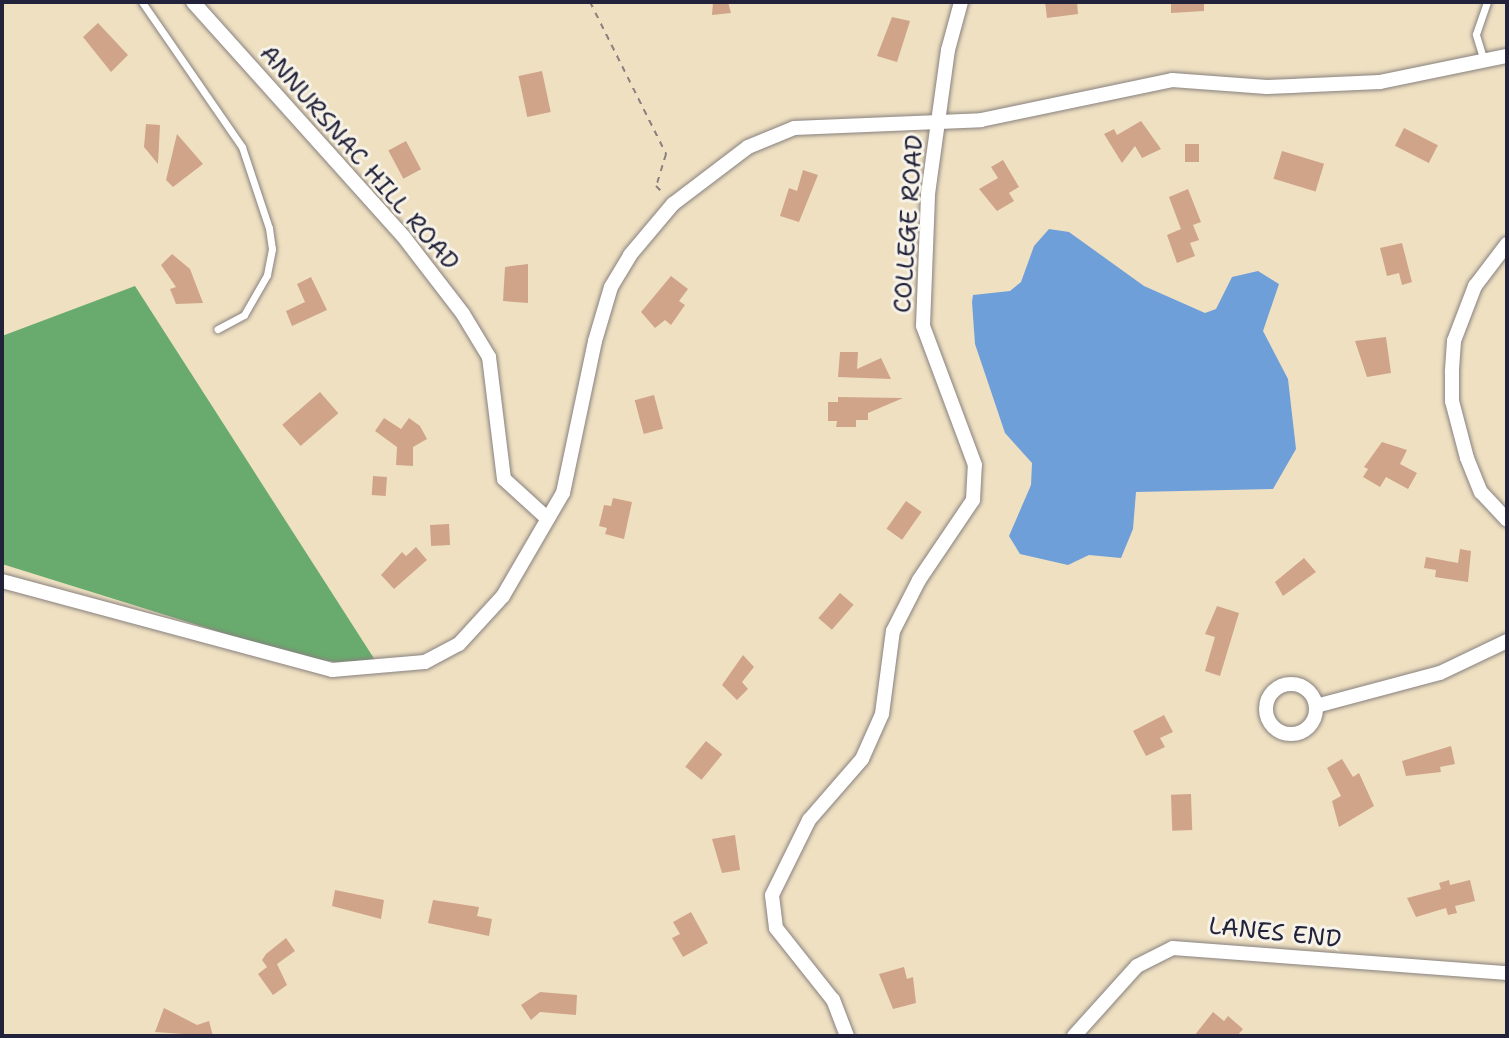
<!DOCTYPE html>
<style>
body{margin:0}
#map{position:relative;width:1509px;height:1038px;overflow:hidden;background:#efe0c2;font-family:"Shantell Sans",sans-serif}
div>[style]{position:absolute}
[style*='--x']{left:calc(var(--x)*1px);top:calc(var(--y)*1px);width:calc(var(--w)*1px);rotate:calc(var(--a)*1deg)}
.forest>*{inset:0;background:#69ab6e}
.water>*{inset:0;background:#6f9fd8}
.building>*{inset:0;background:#d0a489;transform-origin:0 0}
.path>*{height:2px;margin-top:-1px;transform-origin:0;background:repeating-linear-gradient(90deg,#88817e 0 6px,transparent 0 12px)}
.roads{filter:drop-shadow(0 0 2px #88817e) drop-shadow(0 0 2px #88817e)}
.lane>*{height:7px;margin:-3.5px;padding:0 3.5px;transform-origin:3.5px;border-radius:3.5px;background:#fff}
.street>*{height:14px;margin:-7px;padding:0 7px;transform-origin:7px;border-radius:7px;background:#fff}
.street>.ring{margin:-7px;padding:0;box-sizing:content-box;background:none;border:14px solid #fff;border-radius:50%}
span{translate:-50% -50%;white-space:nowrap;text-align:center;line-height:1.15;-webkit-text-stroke:6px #f7f3e8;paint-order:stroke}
.street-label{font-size:24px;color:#22223b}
.frame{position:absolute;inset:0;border:4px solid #22223b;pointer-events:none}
</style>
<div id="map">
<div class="forest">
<div style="clip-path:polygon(135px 286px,375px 660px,336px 662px,300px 657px,2px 564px,2px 336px)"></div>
</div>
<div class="water">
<div style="clip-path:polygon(1049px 229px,1069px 232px,1144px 286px,1205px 313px,1216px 309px,1232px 277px,1258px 271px,1279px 284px,1263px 331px,1288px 379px,1296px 449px,1273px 489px,1136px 492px,1133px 529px,1121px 558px,1089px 555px,1068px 565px,1020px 554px,1009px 536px,1031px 485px,1032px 463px,1005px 433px,975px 344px,972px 302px,973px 295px,1010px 291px,1021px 282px,1034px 246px)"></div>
</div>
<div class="building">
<div style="clip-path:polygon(713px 2px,728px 2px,731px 13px,712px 15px)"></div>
<div style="clip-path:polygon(1045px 2px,1077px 2px,1078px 14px,1047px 18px)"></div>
<div style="clip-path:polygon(1171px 2px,1204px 2px,1204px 11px,1171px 13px)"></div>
<div style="clip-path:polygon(892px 17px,910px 21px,897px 62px,877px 56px)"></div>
<div style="clip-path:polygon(98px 23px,128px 55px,111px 72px,83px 37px)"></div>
<div style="left:542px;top:71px;width:42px;height:24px;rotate:78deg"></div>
<div style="clip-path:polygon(1141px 121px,1161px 149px,1142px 158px,1135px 146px,1122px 163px,1104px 134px,1114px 129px,1117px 135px)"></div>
<div style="clip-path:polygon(146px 124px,160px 125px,158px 164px,144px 147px)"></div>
<div style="left:1404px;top:128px;width:38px;height:20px;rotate:27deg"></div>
<div style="clip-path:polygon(177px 134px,203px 164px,173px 187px,166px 180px)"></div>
<div style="left:406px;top:141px;width:32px;height:20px;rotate:62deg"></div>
<div style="left:1185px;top:144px;width:14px;height:18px"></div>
<div style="left:1282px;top:151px;width:44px;height:29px;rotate:17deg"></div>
<div style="clip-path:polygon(1003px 160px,1019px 187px,1009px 193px,1014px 201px,997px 211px,979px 189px,998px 178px,991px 167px)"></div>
<div style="clip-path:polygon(803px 170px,818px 175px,799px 222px,780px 216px,789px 188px,797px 191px)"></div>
<div style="clip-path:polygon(1188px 189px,1201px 222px,1193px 225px,1199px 240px,1190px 243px,1195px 256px,1177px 263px,1167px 235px,1181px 229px,1169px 197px)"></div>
<div style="clip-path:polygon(1402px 243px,1412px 282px,1402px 285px,1399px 273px,1387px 276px,1380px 248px)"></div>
<div style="clip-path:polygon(172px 254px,190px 269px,203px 303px,176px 304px,170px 289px,176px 287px,161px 265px)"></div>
<div style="clip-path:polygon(528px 264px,528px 303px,503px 301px,505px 267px)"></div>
<div style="clip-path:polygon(671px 276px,688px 289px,679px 301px,685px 305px,671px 325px,665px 320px,655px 328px,641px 312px)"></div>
<div style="clip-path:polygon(311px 277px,327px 310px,292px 326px,286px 311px,305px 302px,297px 284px)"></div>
<div style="clip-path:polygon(1386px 337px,1391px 373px,1367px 377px,1355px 341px)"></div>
<div style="clip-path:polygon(840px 352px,858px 352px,857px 369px,881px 358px,891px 379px,838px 377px)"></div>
<div style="left:320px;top:392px;width:28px;height:50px;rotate:49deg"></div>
<div style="left:654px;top:395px;width:35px;height:20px;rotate:75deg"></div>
<div style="clip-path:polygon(838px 397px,903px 398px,868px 413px,868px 420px,856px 420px,856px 427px,836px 427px,837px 421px,828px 421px,828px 402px,838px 402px)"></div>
<div style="clip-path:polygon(384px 418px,401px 429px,409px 418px,420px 426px,427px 439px,413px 447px,413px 466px,396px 465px,397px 447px,375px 431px)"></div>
<div style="clip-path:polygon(1382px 442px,1407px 450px,1400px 464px,1417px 473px,1408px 489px,1386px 477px,1380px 487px,1363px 477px,1368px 469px,1364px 467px)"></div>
<div style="left:373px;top:476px;width:14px;height:19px;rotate:4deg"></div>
<div style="clip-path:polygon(613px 498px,632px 502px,624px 539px,605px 534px,607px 528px,599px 526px,604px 505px,611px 506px)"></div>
<div style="left:906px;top:501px;width:19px;height:34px;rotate:35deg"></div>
<div style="left:449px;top:524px;width:21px;height:19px;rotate:87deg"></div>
<div style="clip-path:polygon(416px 547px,427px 560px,394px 589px,381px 575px,402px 552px,406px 556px)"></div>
<div style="clip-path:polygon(1460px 549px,1471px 551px,1468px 582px,1435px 577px,1436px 570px,1424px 568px,1426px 557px,1458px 563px)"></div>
<div style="clip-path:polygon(1304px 558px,1316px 572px,1283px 596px,1275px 582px)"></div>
<div style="left:840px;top:593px;width:18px;height:33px;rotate:41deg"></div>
<div style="clip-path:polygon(1217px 606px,1239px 613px,1220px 676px,1205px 671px,1215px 637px,1205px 634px)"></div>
<div style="clip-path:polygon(743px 655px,754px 667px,742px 682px,748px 689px,737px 700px,722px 685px)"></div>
<div style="clip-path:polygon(1164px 715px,1173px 732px,1160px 738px,1165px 747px,1146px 756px,1133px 731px)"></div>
<div style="left:706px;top:741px;width:21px;height:33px;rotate:39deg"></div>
<div style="clip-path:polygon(1451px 746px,1455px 764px,1440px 767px,1441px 772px,1406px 776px,1402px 761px)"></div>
<div style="clip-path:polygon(1342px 759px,1353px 777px,1359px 773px,1374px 806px,1339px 827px,1332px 801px,1341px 796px,1327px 768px)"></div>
<div style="left:1191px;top:794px;width:36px;height:20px;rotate:88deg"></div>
<div style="clip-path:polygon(735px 835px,740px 870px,722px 873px,712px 839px)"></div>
<div style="clip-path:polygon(1449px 880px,1450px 885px,1470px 880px,1475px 901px,1455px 906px,1457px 913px,1448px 915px,1446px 908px,1416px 917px,1407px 898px,1441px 889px,1439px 883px)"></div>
<div style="clip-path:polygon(335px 890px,384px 900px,381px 919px,332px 906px)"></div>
<div style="clip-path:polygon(433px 900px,479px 907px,477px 916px,492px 919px,489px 936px,428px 923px)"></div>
<div style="clip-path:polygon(691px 912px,708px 943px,683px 957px,672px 938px,680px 934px,673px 922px)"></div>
<div style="clip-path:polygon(286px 938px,295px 951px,277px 964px,287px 985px,273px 995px,258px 974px,267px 967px,262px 960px,266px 954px)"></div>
<div style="clip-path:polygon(904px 967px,907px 979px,913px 977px,916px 1003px,893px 1009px,879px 974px)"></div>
<div style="clip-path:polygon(540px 992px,577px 995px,576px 1015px,540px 1012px,531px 1020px,521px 1005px)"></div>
<div style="clip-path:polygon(164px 1008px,197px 1025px,209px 1021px,213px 1036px,155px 1032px)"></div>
<div style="clip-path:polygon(1213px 1012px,1224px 1021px,1228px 1016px,1243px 1029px,1237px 1036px,1194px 1036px)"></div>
</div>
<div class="path">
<div style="--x:590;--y:2;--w:170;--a:63.4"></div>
<div style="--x:666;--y:154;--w:34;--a:107"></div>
<div style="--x:656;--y:186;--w:11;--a:45"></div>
</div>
<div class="roads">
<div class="lane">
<div style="--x:142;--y:2;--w:176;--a:55.4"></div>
<div style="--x:242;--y:147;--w:85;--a:71.6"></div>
<div style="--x:269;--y:228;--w:21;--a:82"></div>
<div style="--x:272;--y:249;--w:26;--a:101"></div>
<div style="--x:267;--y:275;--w:46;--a:119.9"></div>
<div style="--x:244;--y:315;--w:30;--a:152"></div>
<div style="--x:1484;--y:61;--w:28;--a:-107"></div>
<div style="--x:1476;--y:34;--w:34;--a:-71"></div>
</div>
<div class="street">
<div style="--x:193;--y:2;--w:314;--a:48.1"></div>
<div style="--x:403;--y:236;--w:98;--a:52.4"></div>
<div style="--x:463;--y:314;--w:50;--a:58.8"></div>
<div style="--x:489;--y:357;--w:123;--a:83"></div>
<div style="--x:504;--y:479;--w:59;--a:42.3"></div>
<div style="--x:1507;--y:244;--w:53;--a:127.3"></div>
<div style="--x:1475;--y:286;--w:59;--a:110.9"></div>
<div style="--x:1454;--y:341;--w:32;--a:94"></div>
<div style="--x:1452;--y:373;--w:28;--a:90"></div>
<div style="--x:1452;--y:401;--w:59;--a:75.3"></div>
<div style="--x:1467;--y:458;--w:37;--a:68"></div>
<div style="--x:1481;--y:492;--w:38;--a:47"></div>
<div style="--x:2;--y:581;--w:342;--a:15.1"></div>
<div style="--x:332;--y:670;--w:93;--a:-4.9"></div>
<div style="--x:425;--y:662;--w:38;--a:-28"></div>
<div style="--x:459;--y:644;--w:65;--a:-47.5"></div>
<div style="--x:503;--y:596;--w:119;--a:-59.8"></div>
<div style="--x:563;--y:493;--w:155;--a:-78.1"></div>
<div style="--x:595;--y:341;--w:56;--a:-73.5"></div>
<div style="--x:611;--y:287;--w:37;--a:-59"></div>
<div style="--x:630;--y:255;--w:67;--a:-49.9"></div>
<div style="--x:673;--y:204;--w:94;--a:-37.2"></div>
<div style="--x:748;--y:147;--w:50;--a:-22.4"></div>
<div style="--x:794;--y:128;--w:187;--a:-2.4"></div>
<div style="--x:981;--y:120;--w:195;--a:-11.8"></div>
<div style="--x:1172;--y:80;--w:95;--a:4.2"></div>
<div style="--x:1267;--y:87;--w:113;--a:-2.5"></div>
<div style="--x:1380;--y:82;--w:130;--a:-11.6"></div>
<div class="ring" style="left:1266px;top:684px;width:36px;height:36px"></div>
<div style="--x:1316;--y:706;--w:128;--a:-14.9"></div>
<div style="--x:1440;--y:673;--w:74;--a:-25.5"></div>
<div style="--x:847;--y:1036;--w:39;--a:-111"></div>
<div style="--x:833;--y:1000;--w:92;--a:-128.4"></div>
<div style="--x:776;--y:928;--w:33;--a:-97"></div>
<div style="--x:772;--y:895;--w:84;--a:-63.7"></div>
<div style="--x:809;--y:820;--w:81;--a:-49"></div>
<div style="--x:862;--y:759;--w:49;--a:-66"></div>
<div style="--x:882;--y:714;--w:84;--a:-82.5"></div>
<div style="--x:893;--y:631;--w:57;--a:-63"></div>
<div style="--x:919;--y:580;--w:97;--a:-56"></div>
<div style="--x:973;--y:500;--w:35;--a:-87"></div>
<div style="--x:975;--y:465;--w:148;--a:-110.5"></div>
<div style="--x:923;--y:326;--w:132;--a:-87.8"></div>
<div style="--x:928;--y:194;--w:145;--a:-82.1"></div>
<div style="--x:948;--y:50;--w:50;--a:-74.8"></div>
<div style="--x:1074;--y:1036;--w:94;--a:-48"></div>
<div style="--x:1137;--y:966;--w:40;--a:-26.6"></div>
<div style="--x:1173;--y:948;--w:335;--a:4.3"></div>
</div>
</div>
<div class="street-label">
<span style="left:359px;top:158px;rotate:49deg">ANNURSNAC HILL ROAD</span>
<span style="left:909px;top:224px;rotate:-86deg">COLLEGE ROAD</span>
<span style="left:1275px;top:933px;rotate:6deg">LANES END</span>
</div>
<div class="frame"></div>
</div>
